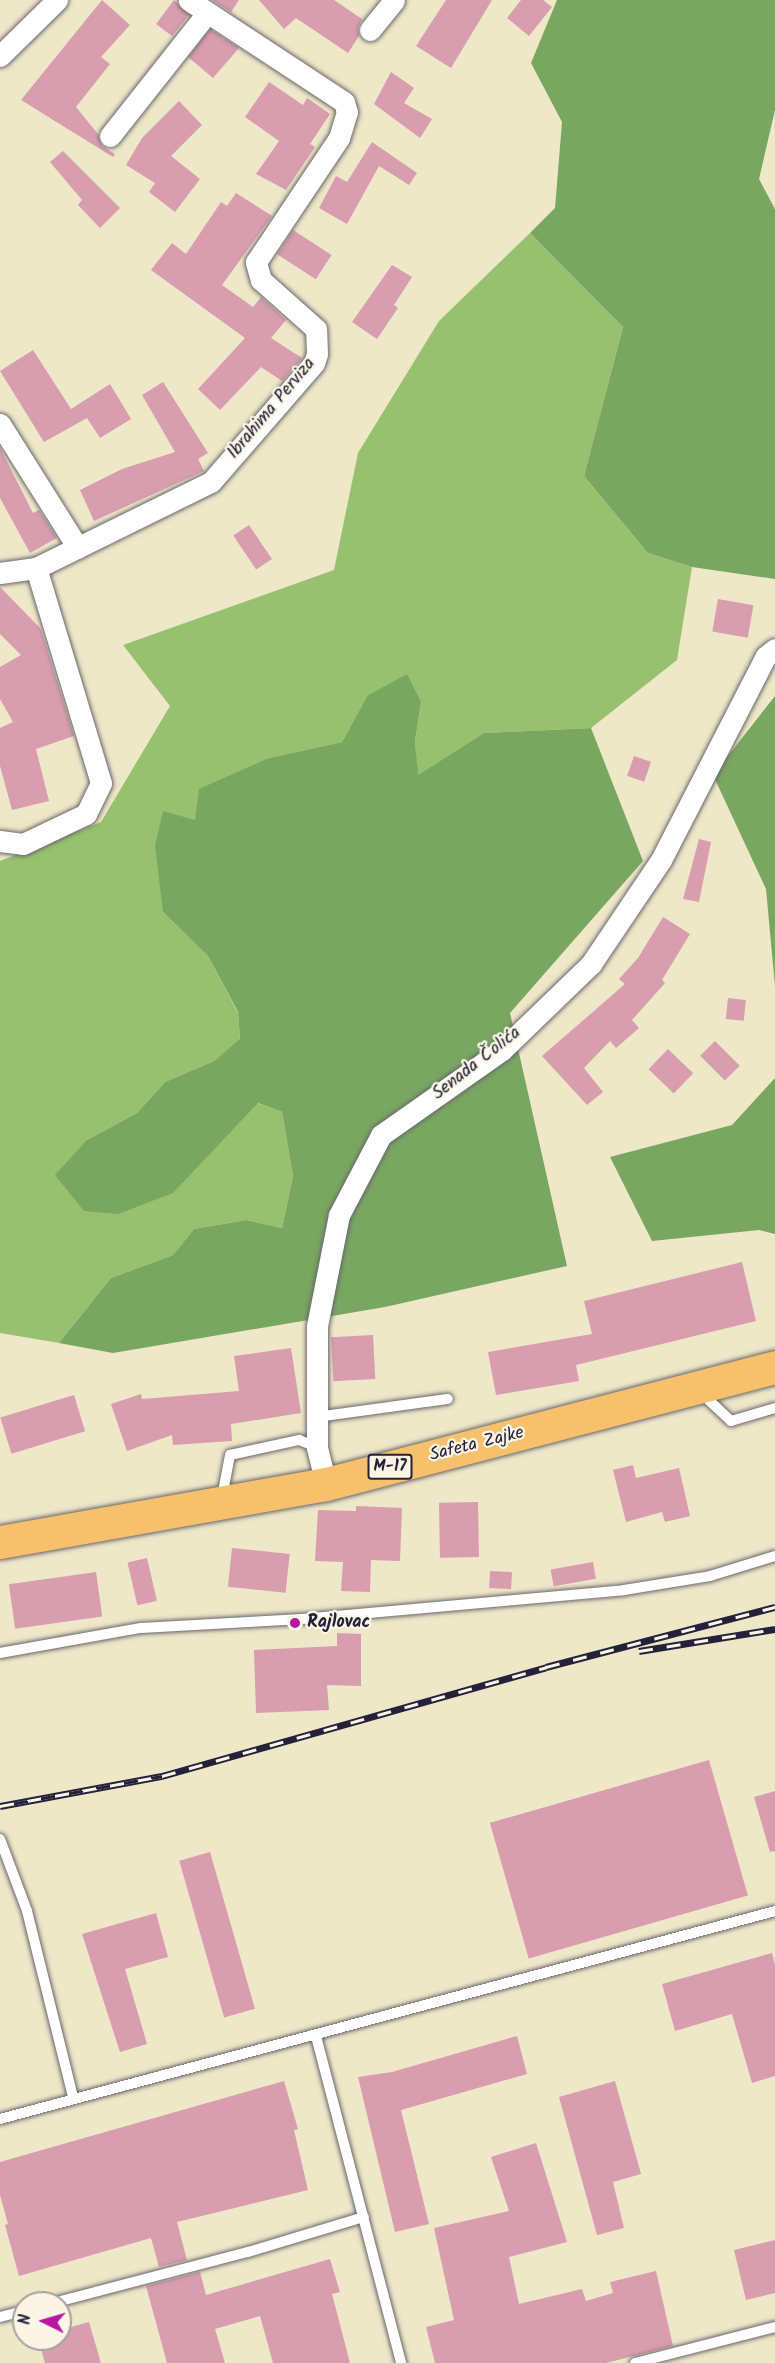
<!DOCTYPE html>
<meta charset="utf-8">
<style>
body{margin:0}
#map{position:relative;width:775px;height:2363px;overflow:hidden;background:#eee7c8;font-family:Kalam,sans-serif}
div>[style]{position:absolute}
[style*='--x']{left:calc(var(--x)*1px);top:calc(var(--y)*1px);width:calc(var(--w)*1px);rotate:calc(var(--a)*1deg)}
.green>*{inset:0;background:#97c16e}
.forest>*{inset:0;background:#79a761}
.building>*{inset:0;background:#d99db0;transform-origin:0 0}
.roads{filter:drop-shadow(0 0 2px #69676c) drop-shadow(0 0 2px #69676c)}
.service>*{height:10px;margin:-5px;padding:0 5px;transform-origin:5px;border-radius:5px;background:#fff}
.minor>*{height:21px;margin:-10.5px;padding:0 10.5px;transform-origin:10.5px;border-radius:10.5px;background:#fff}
.primary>*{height:33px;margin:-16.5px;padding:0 16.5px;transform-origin:16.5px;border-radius:16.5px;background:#f7c06c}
.rail>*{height:7px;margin-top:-3.5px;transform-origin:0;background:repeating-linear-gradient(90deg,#fcf5e5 0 14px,#22223b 0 28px);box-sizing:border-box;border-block:2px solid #22223b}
.dots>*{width:16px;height:16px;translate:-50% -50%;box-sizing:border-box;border:3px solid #fcf5e5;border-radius:50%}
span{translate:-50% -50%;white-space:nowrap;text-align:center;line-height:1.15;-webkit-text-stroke:4.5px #fcf5e5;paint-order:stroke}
.shield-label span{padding:2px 4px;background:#fcf5e5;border:2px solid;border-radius:4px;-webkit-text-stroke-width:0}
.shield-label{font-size:16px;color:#22223b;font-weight:700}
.street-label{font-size:18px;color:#22223b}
.poi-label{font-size:18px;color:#22223b;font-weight:700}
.left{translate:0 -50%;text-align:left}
.north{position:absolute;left:12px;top:2291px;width:60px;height:60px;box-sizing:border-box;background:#fcf5e5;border:2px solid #a5a1a1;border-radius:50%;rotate:275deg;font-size:16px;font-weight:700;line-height:24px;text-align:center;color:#22223b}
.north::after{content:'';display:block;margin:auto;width:21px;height:27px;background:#b5179e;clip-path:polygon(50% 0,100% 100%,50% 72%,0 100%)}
</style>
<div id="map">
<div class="green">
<div style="clip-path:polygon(530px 233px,623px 327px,584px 476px,648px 553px,692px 567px,677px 660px,591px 728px,484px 733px,417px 776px,415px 742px,421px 702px,367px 696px,342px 742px,269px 758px,195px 820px,163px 912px,208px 956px,238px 1013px,240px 1040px,214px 1061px,165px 1082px,137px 1113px,87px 1140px,217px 1144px,257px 1103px,282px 1112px,293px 1176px,282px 1228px,246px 1220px,194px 1229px,173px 1255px,111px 1278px,59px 1343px,0 1333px,0 861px,101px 822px,170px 706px,123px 645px,334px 570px,358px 453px,439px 321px)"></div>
</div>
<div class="forest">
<div style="clip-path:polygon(557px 0,775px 0,775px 110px,759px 179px,775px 209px,775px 579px,692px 567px,648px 553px,584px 476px,623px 327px,530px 233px,555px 208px,562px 122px,531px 63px)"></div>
<div style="clip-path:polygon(407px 674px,421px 702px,415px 742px,418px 775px,484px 733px,591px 728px,643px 861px,510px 1013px,567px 1266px,385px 1307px,113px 1353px,59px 1343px,111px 1278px,173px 1255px,194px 1229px,246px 1220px,282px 1228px,293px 1176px,282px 1112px,258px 1103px,173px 1193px,118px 1214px,84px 1211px,55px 1175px,87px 1140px,137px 1113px,165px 1082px,214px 1061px,240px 1039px,238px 1012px,208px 956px,163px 912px,155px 846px,163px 811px,195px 820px,199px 789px,269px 758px,342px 742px,367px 696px)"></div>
<div style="clip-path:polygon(775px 696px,775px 986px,766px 889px,713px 775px)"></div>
<div style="clip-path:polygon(775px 1078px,775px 1234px,759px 1230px,652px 1241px,610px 1157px,732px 1125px)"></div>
</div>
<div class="building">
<div style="clip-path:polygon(102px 0,130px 25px,101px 57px,110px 64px,76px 107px,98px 134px,102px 146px,115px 154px,113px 157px,21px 100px)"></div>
<div style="clip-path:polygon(174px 0,189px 15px,172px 36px,156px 24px)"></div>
<div style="clip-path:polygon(212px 0,239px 0,231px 12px)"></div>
<div style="clip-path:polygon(259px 0,334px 0,362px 19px,358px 28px,359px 36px,348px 53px,296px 18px,284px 29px)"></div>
<div style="clip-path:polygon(446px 0,492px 0,451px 68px,416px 46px)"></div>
<div style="clip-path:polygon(521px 0,543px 0,552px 7px,529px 36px,507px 18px)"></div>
<div style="clip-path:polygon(210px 29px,239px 48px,213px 78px,188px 57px)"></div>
<div style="clip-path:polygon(391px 72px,414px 88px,404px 103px,432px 119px,420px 138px,374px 104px)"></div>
<div style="clip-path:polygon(269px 82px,303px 105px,307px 98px,330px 114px,310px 144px,315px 147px,286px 190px,256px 174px,279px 141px,245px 117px)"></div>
<div style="clip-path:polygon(179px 101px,202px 125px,171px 156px,200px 179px,175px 212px,149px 192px,155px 183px,126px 165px,142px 138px)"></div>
<div style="clip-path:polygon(372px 142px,417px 173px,409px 185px,379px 166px,347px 224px,319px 208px,336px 176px,347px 182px)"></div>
<div style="clip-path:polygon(63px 151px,120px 208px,100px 228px,78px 205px,82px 200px,50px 162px)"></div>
<div style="clip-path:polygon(236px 193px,272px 216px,222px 285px,253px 307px,261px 297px,286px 320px,271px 338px,302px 358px,282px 381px,261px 367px,220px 410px,198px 389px,245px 338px,151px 270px,172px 243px,186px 254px,221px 202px,227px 206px)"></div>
<div style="left:293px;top:230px;width:46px;height:29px;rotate:33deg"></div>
<div style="clip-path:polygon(392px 265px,412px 277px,394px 305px,398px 308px,377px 339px,352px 322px)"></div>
<div style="clip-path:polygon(33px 350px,71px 409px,110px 384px,131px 419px,100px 438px,87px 418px,44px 442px,0 371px)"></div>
<div style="clip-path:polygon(163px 382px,208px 453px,198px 459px,204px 471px,94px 521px,80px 490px,122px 469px,175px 452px,142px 395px)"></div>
<div style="clip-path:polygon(0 448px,33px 513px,39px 510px,57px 538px,30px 553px,0 498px)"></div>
<div style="left:249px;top:525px;width:41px;height:19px;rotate:56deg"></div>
<div style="clip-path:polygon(0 587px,41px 629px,74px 736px,36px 749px,49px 801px,12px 810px,0 766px,0 728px,13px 722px,0 699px,0 667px,21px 655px,0 634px)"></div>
<div style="left:718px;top:599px;width:36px;height:33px;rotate:10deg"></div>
<div style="left:634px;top:756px;width:18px;height:21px;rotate:19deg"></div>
<div style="clip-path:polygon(699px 839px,711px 842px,699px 902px,683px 899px)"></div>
<div style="clip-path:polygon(663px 917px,690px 934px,662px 980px,665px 983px,632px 1020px,639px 1028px,616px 1048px,610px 1041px,584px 1068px,603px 1092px,587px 1105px,542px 1056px,625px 984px,619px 979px,638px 958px)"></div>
<div style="left:728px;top:998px;width:18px;height:21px;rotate:6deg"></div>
<div style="left:715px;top:1041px;width:35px;height:21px;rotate:45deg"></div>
<div style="left:668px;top:1049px;width:35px;height:28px;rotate:44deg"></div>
<div style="clip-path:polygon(742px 1262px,756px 1321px,576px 1365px,579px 1381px,496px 1395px,488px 1352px,592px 1334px,584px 1301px)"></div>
<div style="left:373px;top:1335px;width:44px;height:42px;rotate:87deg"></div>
<div style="clip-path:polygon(291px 1348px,301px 1413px,231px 1424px,232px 1441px,173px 1445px,172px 1435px,127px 1451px,111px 1404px,141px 1394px,142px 1399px,239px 1391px,234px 1356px)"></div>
<div style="left:74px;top:1395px;width:38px;height:77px;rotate:73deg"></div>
<div style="clip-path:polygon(633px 1465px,636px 1478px,679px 1468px,690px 1516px,665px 1522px,662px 1512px,626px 1522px,613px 1470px)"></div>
<div style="left:478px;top:1502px;width:55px;height:39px;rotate:89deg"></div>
<div style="clip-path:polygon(356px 1506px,402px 1508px,400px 1561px,371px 1560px,370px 1592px,341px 1591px,343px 1562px,315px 1561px,318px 1510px,356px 1511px)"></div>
<div style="left:232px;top:1548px;width:58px;height:39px;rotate:6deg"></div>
<div style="left:147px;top:1558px;width:44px;height:20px;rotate:77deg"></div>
<div style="left:593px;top:1562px;width:17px;height:43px;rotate:80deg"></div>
<div style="left:490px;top:1571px;width:22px;height:17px;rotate:3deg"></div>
<div style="left:96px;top:1572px;width:45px;height:88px;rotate:82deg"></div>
<div style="clip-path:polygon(337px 1633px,361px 1634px,361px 1686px,327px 1685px,329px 1710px,256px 1713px,254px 1650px,337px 1646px)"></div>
<div style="left:709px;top:1760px;width:141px;height:228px;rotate:74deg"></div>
<div style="clip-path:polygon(775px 1791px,775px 1851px,770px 1852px,754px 1797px)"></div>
<div style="left:210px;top:1852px;width:163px;height:32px;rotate:74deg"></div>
<div style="clip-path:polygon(156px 1913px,168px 1957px,125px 1969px,147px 2044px,120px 2052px,82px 1934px)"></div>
<div style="clip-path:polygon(772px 1953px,775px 1965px,775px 2076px,752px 2083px,732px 2014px,675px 2031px,662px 1984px)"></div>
<div style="clip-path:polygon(517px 2036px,527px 2074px,401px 2110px,429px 2224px,395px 2232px,358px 2077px,392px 2072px)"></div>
<div style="clip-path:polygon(284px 2081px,298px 2129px,294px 2130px,308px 2190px,177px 2222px,187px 2260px,159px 2267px,151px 2238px,19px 2276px,5px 2225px,8px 2224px,0 2195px,0 2162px)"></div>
<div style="clip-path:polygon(615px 2081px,641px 2174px,613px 2182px,624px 2228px,597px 2235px,559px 2097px)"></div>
<div style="clip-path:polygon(536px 2143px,567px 2242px,509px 2257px,519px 2304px,582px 2289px,586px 2301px,613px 2293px,610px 2282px,656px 2271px,673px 2346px,606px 2363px,435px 2363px,426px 2327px,454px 2320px,434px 2228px,509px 2211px,491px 2157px)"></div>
<div style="clip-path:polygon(775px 2240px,775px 2293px,746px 2300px,734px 2250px)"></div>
<div style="clip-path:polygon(330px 2259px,340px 2292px,332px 2294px,350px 2363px,273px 2363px,260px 2316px,215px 2329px,225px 2363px,167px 2363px,146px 2286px,200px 2272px,206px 2295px)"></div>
<div style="clip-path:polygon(89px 2322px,101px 2363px,45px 2363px,38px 2339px,60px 2339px,60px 2330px)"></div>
</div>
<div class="roads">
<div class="service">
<div style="--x:701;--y:1393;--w:41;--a:43"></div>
<div style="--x:731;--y:1421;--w:46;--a:-16.5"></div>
<div style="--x:316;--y:1417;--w:133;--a:-7.8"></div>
<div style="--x:222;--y:1497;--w:43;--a:-79.2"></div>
<div style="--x:230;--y:1455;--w:71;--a:-12.3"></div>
<div style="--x:299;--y:1440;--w:19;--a:21"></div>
<div style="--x:0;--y:1653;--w:143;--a:-10.1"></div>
<div style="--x:141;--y:1628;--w:161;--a:-3.2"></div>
<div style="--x:302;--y:1619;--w:323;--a:-5.1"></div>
<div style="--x:624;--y:1590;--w:87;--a:-9.2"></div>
<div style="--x:710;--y:1576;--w:68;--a:-17.1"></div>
<div style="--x:0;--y:1839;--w:77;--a:69.4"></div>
<div style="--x:27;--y:1911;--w:192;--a:76.1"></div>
<div style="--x:316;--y:2036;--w:338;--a:75.4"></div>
<div style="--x:0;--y:2119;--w:802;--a:-15.02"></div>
<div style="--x:53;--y:2303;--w:202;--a:-14.7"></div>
<div style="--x:248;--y:2252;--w:121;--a:-16.8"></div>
<div style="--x:0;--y:2317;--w:25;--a:-14"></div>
<div style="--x:635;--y:2363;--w:145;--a:-14.4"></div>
</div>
<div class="minor">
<div style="--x:370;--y:30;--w:38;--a:-51"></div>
<div style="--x:0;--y:56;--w:80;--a:-44.5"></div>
<div style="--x:110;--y:136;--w:157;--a:-51.7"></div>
<div style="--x:0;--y:424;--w:146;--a:57.8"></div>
<div style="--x:0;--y:573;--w:36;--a:-8"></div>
<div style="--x:36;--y:568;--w:195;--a:-26.2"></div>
<div style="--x:211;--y:482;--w:157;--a:-49.1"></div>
<div style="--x:314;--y:363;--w:9;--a:-72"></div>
<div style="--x:317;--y:354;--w:25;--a:-92"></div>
<div style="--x:316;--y:329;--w:74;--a:-138.3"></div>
<div style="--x:261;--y:280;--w:19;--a:-106"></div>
<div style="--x:256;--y:262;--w:149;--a:-56.2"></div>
<div style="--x:339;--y:138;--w:27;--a:-73"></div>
<div style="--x:347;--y:112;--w:10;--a:-107"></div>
<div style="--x:344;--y:102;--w:186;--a:-146.7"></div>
<div style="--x:0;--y:841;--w:23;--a:7"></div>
<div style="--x:23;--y:844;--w:70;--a:-25.5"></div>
<div style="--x:86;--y:814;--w:34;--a:-64"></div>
<div style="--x:101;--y:783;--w:225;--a:-106.8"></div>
<div style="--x:326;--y:1484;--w:38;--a:-104"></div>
<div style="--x:317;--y:1447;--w:121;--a:-90"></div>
<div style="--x:317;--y:1326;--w:113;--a:-78.8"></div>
<div style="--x:339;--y:1215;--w:90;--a:-62.3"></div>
<div style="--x:381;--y:1135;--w:148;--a:-35.1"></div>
<div style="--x:502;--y:1050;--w:124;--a:-44"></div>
<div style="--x:591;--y:964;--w:125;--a:-56.1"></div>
<div style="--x:661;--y:860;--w:229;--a:-62.8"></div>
<div style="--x:766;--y:656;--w:11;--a:-38"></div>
</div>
<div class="primary">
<div style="--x:0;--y:1542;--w:331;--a:-10.1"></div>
<div style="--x:326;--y:1484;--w:464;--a:-14.6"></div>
</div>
</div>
<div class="rail">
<div style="--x:639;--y:1651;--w:138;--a:-9.2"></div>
<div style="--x:0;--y:1806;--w:165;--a:-10.5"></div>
<div style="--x:162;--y:1776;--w:399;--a:-15.8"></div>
<div style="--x:546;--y:1667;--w:237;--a:-14.7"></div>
</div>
<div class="dots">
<div style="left:295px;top:1623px;background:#b5179e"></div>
</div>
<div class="shield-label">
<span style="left:390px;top:1467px">M-17</span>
</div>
<div class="street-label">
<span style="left:272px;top:409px;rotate:-50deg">Ibrahima Perviza</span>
<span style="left:477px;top:1064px;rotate:-38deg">Senada Čolića</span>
<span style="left:477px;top:1445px;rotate:-14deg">Safeta Zajke</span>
</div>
<div class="poi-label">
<span class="left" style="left:307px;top:1623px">Rajlovac</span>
</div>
<div class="north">N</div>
</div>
